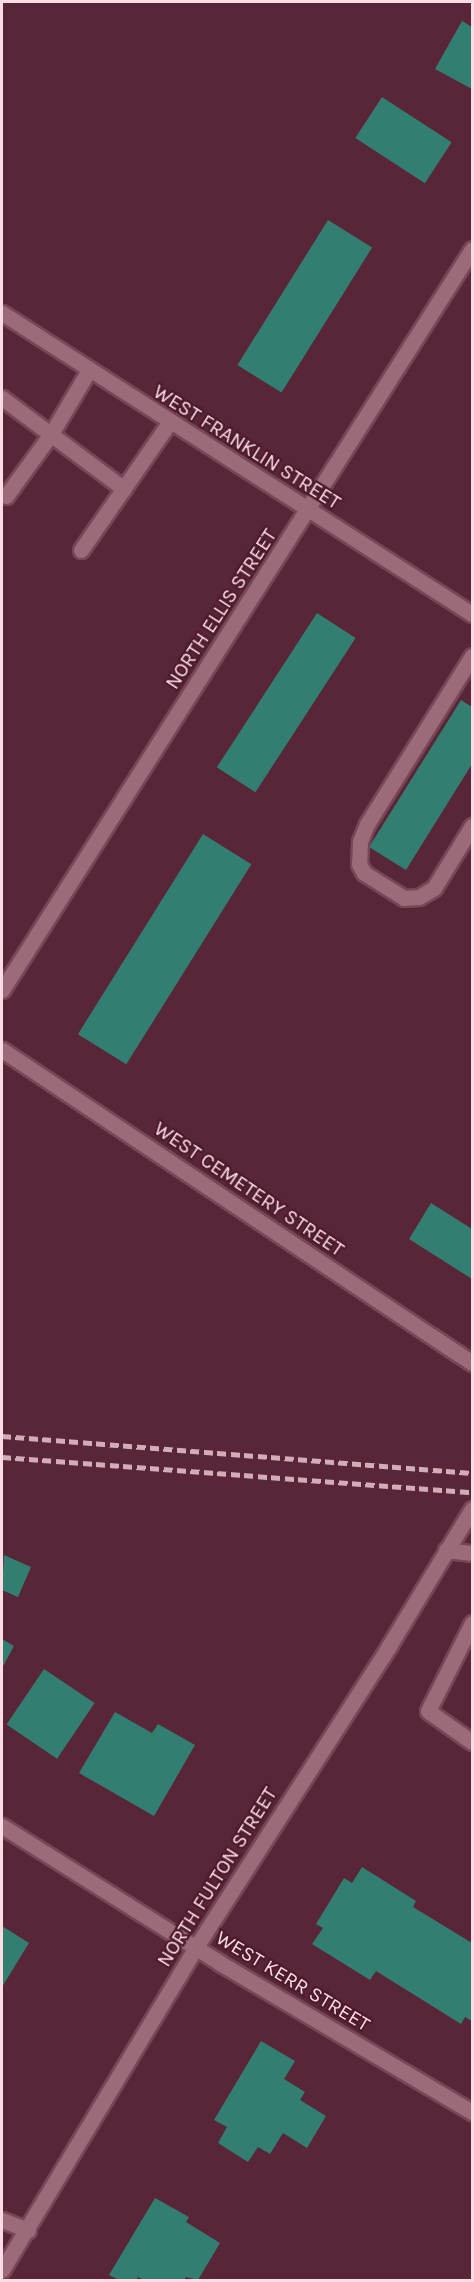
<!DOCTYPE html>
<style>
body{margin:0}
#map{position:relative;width:474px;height:2282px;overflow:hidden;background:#592538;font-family:Karla,sans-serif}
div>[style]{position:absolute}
.building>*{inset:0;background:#327f71;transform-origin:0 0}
.roads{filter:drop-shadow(2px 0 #774657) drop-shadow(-2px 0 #774657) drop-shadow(0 2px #774657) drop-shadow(0 -2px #774657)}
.minor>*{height:15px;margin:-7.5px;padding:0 7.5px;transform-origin:7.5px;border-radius:7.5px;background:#9d6a7a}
.rail>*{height:4.5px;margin-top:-2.25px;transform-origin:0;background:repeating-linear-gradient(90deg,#d3acb8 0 9px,transparent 0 13.5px)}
span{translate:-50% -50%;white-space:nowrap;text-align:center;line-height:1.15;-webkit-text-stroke:4.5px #4d1b2e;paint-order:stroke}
.street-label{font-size:20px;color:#fedce5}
.frame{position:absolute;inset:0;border:3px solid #fedce5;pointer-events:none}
</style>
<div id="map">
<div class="building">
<div style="clip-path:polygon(462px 21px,472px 27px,472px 89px,435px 69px)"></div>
<div style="left:382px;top:97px;width:83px;height:49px;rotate:33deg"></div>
<div style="left:328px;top:220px;width:52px;height:171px;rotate:32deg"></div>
<div style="left:317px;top:613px;width:46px;height:184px;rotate:33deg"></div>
<div style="clip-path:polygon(461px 700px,472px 707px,472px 764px,406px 870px,369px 847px)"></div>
<div style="left:203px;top:834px;width:57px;height:236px;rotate:32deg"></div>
<div style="clip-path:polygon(431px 1203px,472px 1229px,472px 1279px,409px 1239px)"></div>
<div style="clip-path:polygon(4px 1555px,31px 1567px,18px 1597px,2px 1590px)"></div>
<div style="clip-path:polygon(2px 1639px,14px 1646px,2px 1668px)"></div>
<div style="left:44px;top:1669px;width:61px;height:67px;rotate:34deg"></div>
<div style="clip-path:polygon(115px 1712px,152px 1733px,158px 1724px,195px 1745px,154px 1816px,79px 1773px)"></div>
<div style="clip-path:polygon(362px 1867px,416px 1901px,413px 1907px,472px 1943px,472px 2021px,465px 2017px,461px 2024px,376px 1971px,370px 1980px,312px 1944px,323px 1928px,316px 1924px,344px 1878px,352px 1883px)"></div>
<div style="clip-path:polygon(2px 1926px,29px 1943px,2px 1987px)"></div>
<div style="clip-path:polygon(261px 2041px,295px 2061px,284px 2079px,305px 2092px,300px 2100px,326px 2116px,307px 2148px,283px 2133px,270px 2154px,258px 2147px,248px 2162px,218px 2143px,227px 2127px,214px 2120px)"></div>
<div style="clip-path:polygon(155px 2198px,189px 2217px,186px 2222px,220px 2243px,198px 2280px,186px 2277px,184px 2280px,144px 2280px,138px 2277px,136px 2280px,119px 2280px,109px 2275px)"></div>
</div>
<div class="roads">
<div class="minor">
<div style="left:2px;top:313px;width:558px;rotate:32.64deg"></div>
<div style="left:2px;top:398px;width:152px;rotate:36.7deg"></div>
<div style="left:6px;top:496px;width:77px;rotate:-54deg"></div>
<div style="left:51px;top:434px;width:74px;rotate:-59.3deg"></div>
<div style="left:81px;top:550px;width:155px;rotate:-55.3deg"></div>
<div style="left:472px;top:656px;width:198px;rotate:122deg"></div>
<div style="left:367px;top:824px;width:18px;rotate:112deg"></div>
<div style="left:360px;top:841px;width:23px;rotate:92deg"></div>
<div style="left:359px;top:864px;width:10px;rotate:61deg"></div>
<div style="left:364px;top:873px;width:47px;rotate:32deg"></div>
<div style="left:404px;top:898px;width:15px;rotate:-4deg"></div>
<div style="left:419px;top:897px;width:17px;rotate:-31deg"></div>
<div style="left:434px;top:888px;width:73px;rotate:-58.5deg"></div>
<div style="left:2px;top:990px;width:877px;rotate:-57.61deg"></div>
<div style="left:2px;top:1050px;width:565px;rotate:33.66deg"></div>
<div style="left:446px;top:1550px;width:26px;rotate:7deg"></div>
<div style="left:472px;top:1623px;width:98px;rotate:116.6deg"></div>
<div style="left:428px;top:1711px;width:54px;rotate:35.2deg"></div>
<div style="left:2px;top:1826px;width:257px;rotate:32.1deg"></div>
<div style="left:220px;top:1963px;width:293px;rotate:30.6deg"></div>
<div style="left:2px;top:2220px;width:28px;rotate:21deg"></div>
<div style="left:2px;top:2270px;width:377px;rotate:-59deg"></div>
<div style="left:196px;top:1947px;width:358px;rotate:-57.3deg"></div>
<div style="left:389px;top:1646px;width:160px;rotate:-58.8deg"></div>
</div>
</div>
<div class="rail">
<div style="left:2px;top:1436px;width:471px;rotate:4.5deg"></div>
<div style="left:2px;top:1457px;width:471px;rotate:4.3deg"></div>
</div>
<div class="street-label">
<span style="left:247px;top:447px;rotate:32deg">WEST FRANKLIN STREET</span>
<span style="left:221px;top:609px;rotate:-57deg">NORTH ELLIS STREET</span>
<span style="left:249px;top:1189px;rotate:34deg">WEST CEMETERY STREET</span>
<span style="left:217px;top:1877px;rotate:-58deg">NORTH FULTON STREET</span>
<span style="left:293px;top:1981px;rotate:31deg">WEST KERR STREET</span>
</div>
<div class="frame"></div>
</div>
